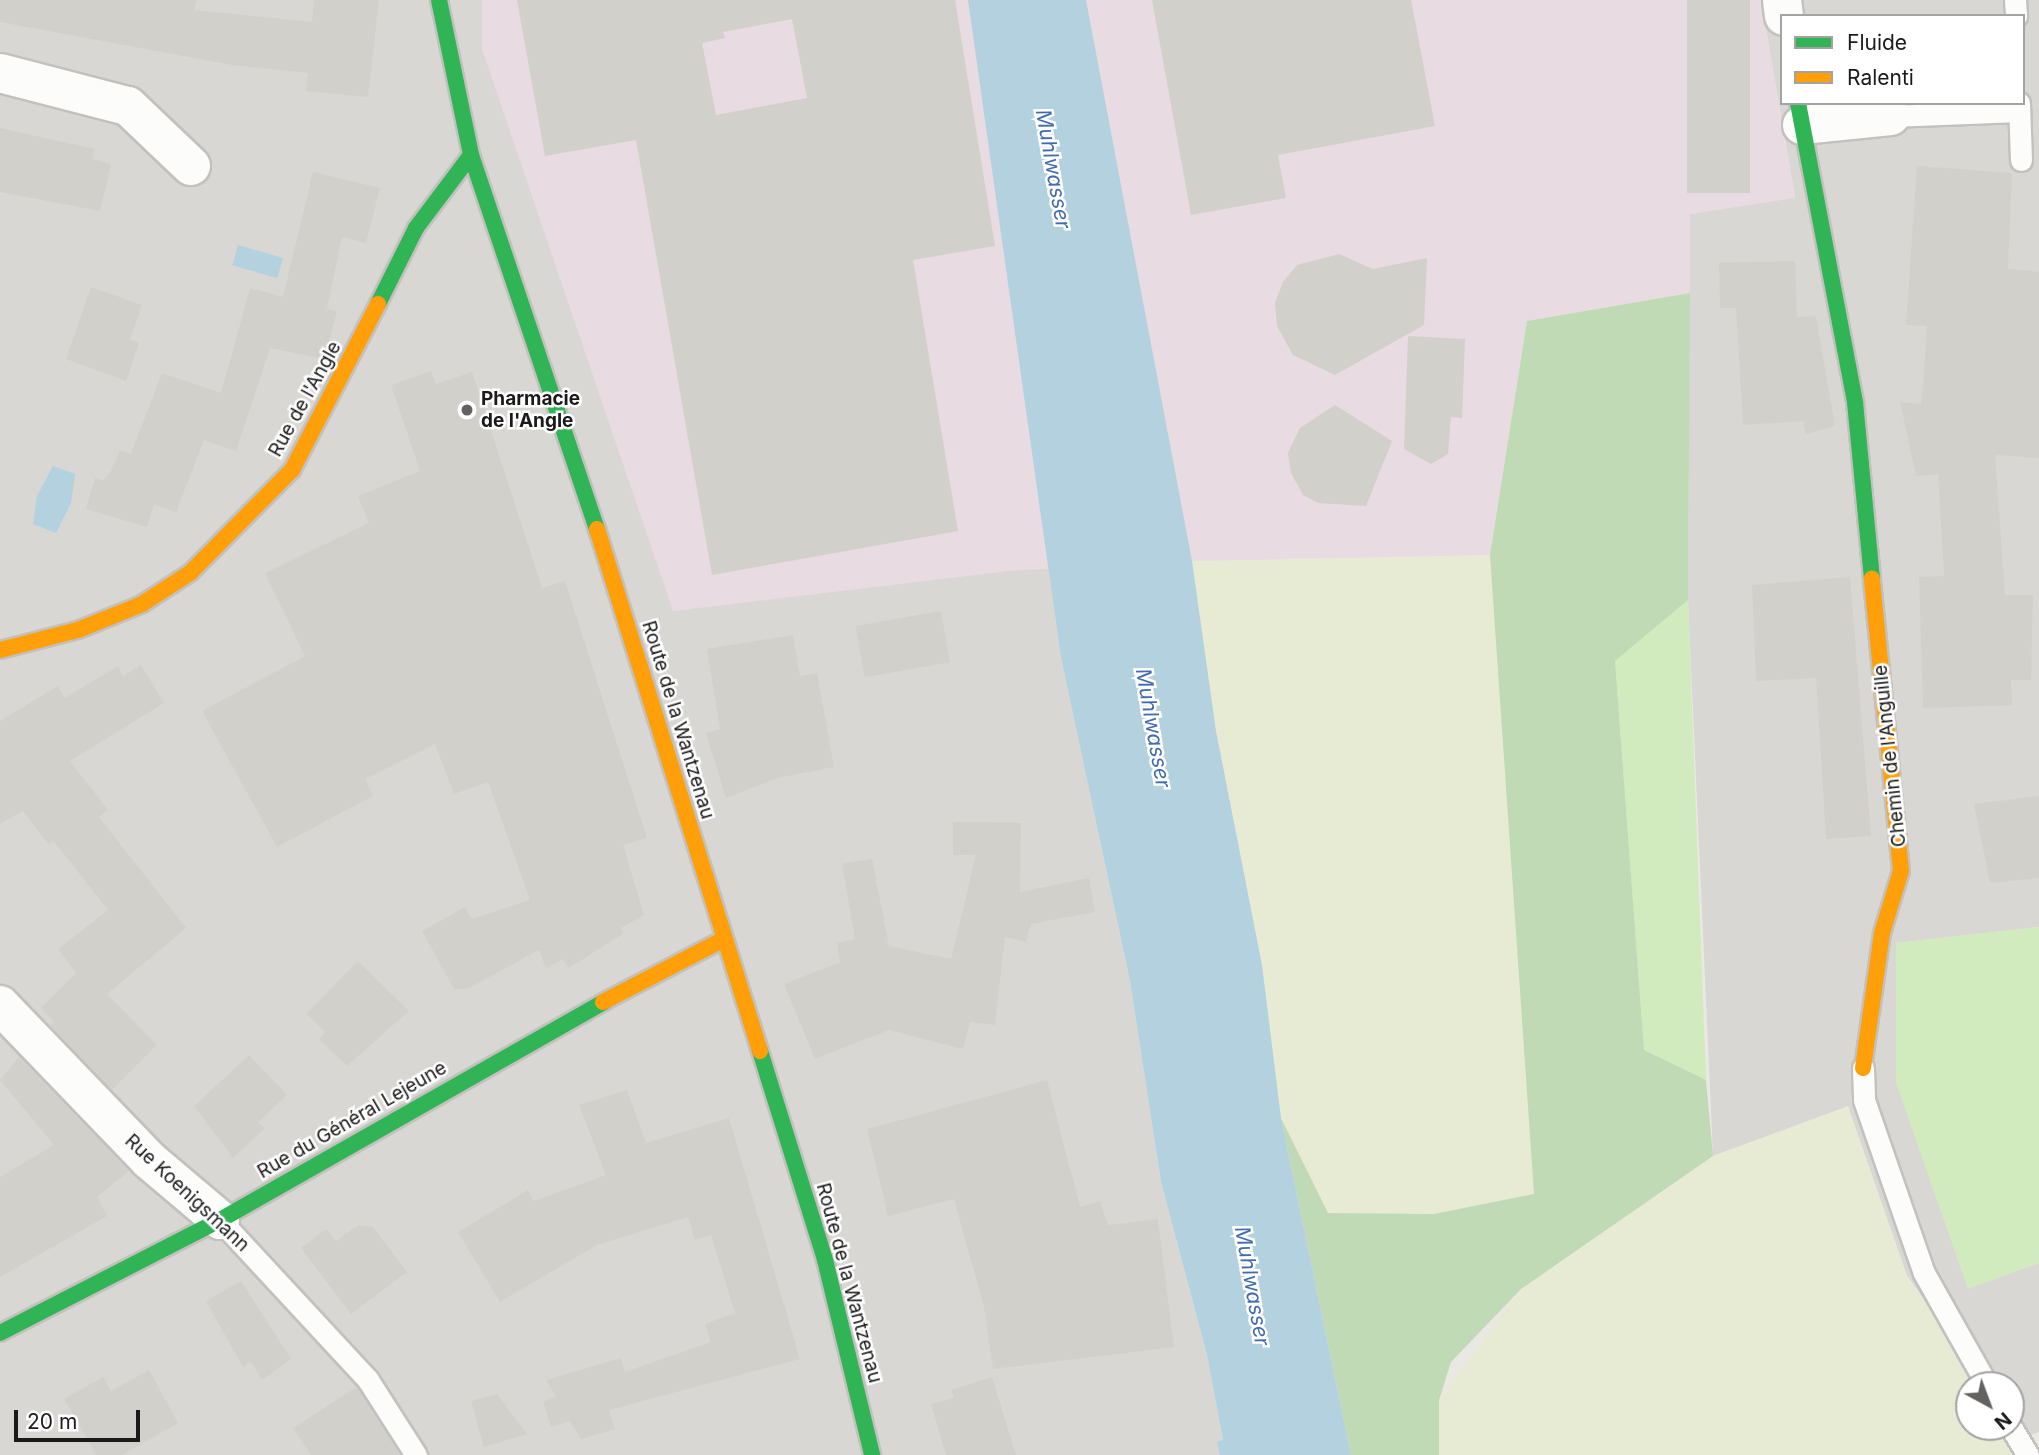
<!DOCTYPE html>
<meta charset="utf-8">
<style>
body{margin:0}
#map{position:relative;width:2039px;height:1455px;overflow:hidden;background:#eae8e2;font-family:Inter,sans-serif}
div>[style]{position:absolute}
.residential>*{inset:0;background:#d9d7d4}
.industrial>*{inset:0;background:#e8dbe1}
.farmland>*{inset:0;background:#e8ebd4}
.grass>*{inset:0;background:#d1eabe}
.forest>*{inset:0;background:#bfdab5}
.water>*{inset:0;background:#b3d1df;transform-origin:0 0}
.building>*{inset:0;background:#d2d0cb;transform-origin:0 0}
.roads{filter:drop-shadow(2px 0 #c2c1be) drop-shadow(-2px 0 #c2c1be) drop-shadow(0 2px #c2c1be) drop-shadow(0 -2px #c2c1be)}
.lane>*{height:21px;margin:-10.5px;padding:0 10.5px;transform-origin:10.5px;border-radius:10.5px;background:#fcfcfb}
.street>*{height:38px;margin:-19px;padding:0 19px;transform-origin:19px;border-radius:19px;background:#fcfcfb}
.fast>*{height:16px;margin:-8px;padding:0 8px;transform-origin:8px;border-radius:8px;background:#30b455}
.slow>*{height:16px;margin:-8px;padding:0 8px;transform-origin:8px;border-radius:8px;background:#ff9f0a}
.dots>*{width:19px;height:19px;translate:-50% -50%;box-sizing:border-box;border:4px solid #fff;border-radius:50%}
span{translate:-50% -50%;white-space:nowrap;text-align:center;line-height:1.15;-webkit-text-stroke:5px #fff;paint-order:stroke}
.street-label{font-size:19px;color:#1a1a1a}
.poi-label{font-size:19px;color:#1a1a1a;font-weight:700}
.left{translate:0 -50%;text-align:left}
.water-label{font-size:21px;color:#436cae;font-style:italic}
.legend{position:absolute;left:1780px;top:14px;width:245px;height:91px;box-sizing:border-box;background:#fff;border:2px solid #a3a3a3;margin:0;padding:9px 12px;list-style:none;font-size:21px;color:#1a1a1a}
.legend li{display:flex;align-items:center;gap:14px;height:35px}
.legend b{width:35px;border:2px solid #a3a3a3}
.north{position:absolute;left:1955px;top:1371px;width:70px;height:70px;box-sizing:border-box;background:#fff;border:2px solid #a3a3a3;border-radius:50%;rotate:139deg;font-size:19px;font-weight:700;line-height:28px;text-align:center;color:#1a1a1a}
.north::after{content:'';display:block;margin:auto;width:24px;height:32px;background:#636260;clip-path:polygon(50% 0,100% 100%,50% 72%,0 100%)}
.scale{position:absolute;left:14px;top:1410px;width:126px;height:32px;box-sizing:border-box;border:4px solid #1a1a1a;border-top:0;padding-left:9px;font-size:21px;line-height:24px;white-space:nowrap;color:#1a1a1a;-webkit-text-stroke:5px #fff;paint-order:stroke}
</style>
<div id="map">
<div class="residential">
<div style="clip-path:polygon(0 0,968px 0,1061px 658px,1130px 981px,1161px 1182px,1207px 1355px,1223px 1440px,1218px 1443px,1220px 1455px,0 1455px)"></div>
<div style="clip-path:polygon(evenodd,1761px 0,2039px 0,2039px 927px,1896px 943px,1968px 1288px,2039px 1263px,2039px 1432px,2024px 1437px,2011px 1419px,2011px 1385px,1986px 1385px,1907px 1276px,1848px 1107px,1713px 1156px,1688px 600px,1690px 214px,1795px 197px,1761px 0,1782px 16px,2023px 16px,2023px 103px,1782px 103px,1782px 16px)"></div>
</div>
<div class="industrial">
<div style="clip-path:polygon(482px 0,1761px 0,1795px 198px,1690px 214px,1690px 293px,1527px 321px,1490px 555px,1017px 570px,673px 611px,482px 49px)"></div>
</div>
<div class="farmland">
<div style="clip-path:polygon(1490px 555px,1535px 1194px,1434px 1214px,1327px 1213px,1281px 1118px,1262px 965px,1216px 731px,1192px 561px)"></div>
<div style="clip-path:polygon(1848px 1106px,1907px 1276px,1986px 1385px,1969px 1385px,1969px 1427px,2011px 1427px,2035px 1455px,1439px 1455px,1439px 1400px,1521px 1289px,1713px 1156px)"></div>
</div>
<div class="grass">
<div style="clip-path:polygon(1688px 600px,1706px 1080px,1644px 1051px,1615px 661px)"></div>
<div style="clip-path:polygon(2039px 927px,2039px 1263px,1968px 1289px,1896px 1083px,1896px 943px)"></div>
</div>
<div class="forest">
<div style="clip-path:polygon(1690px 293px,1688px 600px,1615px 661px,1644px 1050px,1706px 1080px,1713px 1156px,1521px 1289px,1451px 1362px,1439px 1400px,1439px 1455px,1351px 1455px,1281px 1118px,1328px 1213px,1434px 1214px,1534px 1194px,1490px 555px,1527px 321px)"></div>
</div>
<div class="water">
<div style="clip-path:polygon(968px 0,1086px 0,1192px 561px,1216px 731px,1262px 965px,1281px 1118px,1351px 1455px,1220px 1455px,1217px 1442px,1223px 1440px,1207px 1355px,1161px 1182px,1130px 981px,1061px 658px)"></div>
<div style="left:238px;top:245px;width:47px;height:21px;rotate:16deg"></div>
<div style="clip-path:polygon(53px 466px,75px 474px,71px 503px,56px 533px,33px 524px,37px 496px)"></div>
</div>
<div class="building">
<div style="clip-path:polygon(0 0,196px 0,194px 10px,312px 22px,314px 0,379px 0,368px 97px,306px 91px,308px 73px,232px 65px,0 22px)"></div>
<div style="clip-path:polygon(evenodd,517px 0,955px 0,995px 246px,913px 260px,958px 531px,712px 575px,636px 140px,545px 156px,517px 0,792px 19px,807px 98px,716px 115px,702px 43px,725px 38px,723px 32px,792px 19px)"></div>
<div style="clip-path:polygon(1152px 0,1411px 0,1435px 126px,1278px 155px,1286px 198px,1191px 215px)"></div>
<div style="left:1687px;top:0;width:63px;height:193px"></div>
<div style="clip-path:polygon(0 128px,95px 149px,93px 159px,111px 164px,100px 211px,0 192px)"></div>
<div style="clip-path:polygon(1917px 166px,2012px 173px,2008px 269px,2039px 272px,2039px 458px,1995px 455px,2005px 595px,2033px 595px,2031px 680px,2011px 680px,2012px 705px,1923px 708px,1919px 577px,1944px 576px,1938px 474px,1916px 476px,1900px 402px,1921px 404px,1924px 372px,1927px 326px,1906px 325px)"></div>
<div style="clip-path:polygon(313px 172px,380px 188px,366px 243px,342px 237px,327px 309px,337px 311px,324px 359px,270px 348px,236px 451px,204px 440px,176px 512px,154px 504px,147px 527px,86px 509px,95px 478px,103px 480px,111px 471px,120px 450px,131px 454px,162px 373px,221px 393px,250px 288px,283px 297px)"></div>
<div style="clip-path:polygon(1339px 254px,1373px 269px,1427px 258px,1424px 325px,1335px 375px,1293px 355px,1277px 326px,1275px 303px,1283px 282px,1297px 265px)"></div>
<div style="clip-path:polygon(1795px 261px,1797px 317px,1816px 316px,1835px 426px,1806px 434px,1803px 421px,1743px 425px,1736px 308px,1720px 308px,1719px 263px)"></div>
<div style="clip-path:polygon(91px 287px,142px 305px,130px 340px,139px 342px,126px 381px,66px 359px)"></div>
<div style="clip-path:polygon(1408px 336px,1465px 339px,1462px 418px,1451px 417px,1448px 454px,1431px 464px,1404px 449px)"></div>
<div style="clip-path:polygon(431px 371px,436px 384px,472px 372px,542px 588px,565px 581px,647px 838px,623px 845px,644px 915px,621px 928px,624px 933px,569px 968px,563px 959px,546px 969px,539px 950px,467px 989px,454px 989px,422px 931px,465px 907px,472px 919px,530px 900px,488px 782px,454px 794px,435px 744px,365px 779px,373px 796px,277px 847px,202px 711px,305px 656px,265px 573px,369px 523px,358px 496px,420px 471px,391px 385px)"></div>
<div style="clip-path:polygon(1335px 405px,1392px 441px,1366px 506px,1318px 503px,1303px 495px,1291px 473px,1288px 453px,1300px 428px)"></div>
<div style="clip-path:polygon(1850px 577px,1871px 836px,1826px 839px,1816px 678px,1756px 681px,1752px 585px)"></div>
<div style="left:941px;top:611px;width:52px;height:87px;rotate:80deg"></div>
<div style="clip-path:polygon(793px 635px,800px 676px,817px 673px,834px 767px,777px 778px,726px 798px,706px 733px,720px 729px,707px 649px)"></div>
<div style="clip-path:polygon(141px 665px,164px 703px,70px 761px,108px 810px,99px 817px,186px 928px,107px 994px,157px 1045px,112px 1090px,50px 1025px,54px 1022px,41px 1008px,76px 973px,58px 949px,108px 910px,53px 840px,48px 844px,23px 811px,0 824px,0 721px,58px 686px,65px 698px,118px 666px,123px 676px)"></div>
<div style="clip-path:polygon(2039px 796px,2039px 878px,1990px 883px,1974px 804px)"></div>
<div style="clip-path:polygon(953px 822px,1021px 823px,1020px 892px,1089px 878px,1095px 912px,1031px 924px,1026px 942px,1005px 937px,995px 1025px,970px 1022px,963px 1049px,889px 1030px,815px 1059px,784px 984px,840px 962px,837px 943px,855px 939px,842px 864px,872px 859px,889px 946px,951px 959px,976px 855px,953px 855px)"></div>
<div style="clip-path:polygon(358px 961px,409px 1011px,347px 1066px,319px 1039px,325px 1032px,306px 1014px)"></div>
<div style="clip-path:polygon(249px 1055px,287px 1095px,258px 1122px,265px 1128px,233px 1158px,194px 1106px)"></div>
<div style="clip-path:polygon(19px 1057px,129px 1171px,97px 1197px,107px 1216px,0 1277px,0 1177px,54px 1145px,0 1080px)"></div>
<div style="clip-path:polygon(1047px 1080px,1080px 1207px,1100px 1201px,1108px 1225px,1158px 1219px,1174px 1347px,993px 1369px,984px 1307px,954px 1199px,888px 1216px,867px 1129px)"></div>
<div style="clip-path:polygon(627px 1090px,646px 1143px,729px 1118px,800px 1359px,609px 1410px,615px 1429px,581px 1439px,570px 1421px,551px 1427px,543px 1402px,556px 1397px,546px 1380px,621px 1358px,625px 1372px,711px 1342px,705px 1324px,735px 1313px,711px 1235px,695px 1240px,688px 1217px,597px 1245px,500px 1302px,458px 1232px,528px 1190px,534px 1201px,606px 1175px,579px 1105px)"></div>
<div style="clip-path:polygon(359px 1225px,373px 1227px,407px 1272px,351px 1314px,301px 1248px,326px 1229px,336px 1241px)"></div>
<div style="clip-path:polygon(241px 1281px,291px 1359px,262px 1380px,251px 1362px,243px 1367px,206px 1301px)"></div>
<div style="clip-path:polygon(149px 1370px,178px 1423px,122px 1455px,96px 1455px,64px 1399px,103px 1377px,111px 1391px)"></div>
<div style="clip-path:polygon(992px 1377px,1016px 1455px,946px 1455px,931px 1404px,954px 1398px,951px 1390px)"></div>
<div style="clip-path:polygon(357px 1387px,400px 1455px,311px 1455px,293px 1428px)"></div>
<div style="clip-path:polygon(497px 1394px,527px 1434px,484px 1447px,471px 1401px)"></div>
</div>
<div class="roads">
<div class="lane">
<div style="left:2015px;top:0;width:16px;rotate:86deg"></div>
<div style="left:2019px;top:103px;width:57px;rotate:88deg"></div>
<div style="left:1891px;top:116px;width:128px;rotate:-2.2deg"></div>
<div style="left:1863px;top:1068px;width:32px;rotate:88deg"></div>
<div style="left:1864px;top:1100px;width:183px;rotate:70.9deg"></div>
<div style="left:1924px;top:1273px;width:129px;rotate:60.6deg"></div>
<div style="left:220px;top:1220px;width:218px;rotate:47.2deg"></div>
<div style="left:368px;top:1380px;width:89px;rotate:57.4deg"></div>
<div style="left:2011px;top:1427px;width:33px;rotate:59deg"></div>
</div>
<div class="street">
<div style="left:1782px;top:0;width:16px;rotate:83deg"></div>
<div style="left:0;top:73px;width:132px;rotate:14.5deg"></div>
<div style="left:128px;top:106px;width:87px;rotate:43.6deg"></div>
<div style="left:1802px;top:125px;width:89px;rotate:-5.8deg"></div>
<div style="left:0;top:1005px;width:215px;rotate:46.1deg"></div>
<div style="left:149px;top:1160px;width:93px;rotate:40.2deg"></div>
</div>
<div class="fast">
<div style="left:439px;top:0;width:158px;rotate:78.3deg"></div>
<div style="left:471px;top:155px;width:395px;rotate:71.4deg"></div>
<div style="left:1798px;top:103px;width:304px;rotate:79.2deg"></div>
<div style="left:1855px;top:402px;width:177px;rotate:84.5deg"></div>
<div style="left:378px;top:304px;width:85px;rotate:-63.4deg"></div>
<div style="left:416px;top:228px;width:91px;rotate:-53deg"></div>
<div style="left:760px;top:1051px;width:219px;rotate:72.7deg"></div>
<div style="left:825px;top:1260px;width:201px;rotate:76.4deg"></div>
<div style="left:0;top:1333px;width:247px;rotate:-27.2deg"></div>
<div style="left:220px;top:1220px;width:441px;rotate:-29.6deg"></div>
</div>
<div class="slow">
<div style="left:597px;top:529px;width:547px;rotate:72.66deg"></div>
<div style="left:0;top:650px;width:81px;rotate:-14.4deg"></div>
<div style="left:78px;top:630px;width:69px;rotate:-22.1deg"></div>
<div style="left:142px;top:604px;width:57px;rotate:-32.9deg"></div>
<div style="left:190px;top:573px;width:145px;rotate:-45.3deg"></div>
<div style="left:292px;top:470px;width:187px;rotate:-62.6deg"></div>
<div style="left:603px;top:1002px;width:134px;rotate:-27.5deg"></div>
<div style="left:1863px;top:1068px;width:136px;rotate:-82deg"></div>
<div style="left:1882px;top:933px;width:65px;rotate:-73deg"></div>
<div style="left:1901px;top:871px;width:294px;rotate:-95.7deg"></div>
</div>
</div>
<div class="dots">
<div style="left:467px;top:410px;background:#636260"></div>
</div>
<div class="street-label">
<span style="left:305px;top:399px;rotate:-61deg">Rue de l'Angle</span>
<span style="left:678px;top:720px;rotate:73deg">Route de la Wantzenau</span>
<span style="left:1890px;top:756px;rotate:-96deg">Chemin de l'Anguille</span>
<span style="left:352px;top:1120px;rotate:-30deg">Rue du Général Lejeune</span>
<span style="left:187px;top:1193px;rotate:43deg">Rue Koenigsmann</span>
<span style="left:849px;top:1283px;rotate:75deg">Route de la Wantzenau</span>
</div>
<div class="poi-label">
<span class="left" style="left:481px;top:410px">Pharmacie<br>de l'Angle</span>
</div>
<div class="water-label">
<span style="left:1053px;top:169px;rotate:80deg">Muhlwasser</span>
<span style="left:1153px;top:728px;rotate:80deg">Muhlwasser</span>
<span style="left:1252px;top:1286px;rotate:80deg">Muhlwasser</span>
</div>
<ul class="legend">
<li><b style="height:9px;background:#30b455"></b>Fluide</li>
<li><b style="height:9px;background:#ff9f0a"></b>Ralenti</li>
</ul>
<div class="north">N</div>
<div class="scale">20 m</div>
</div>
